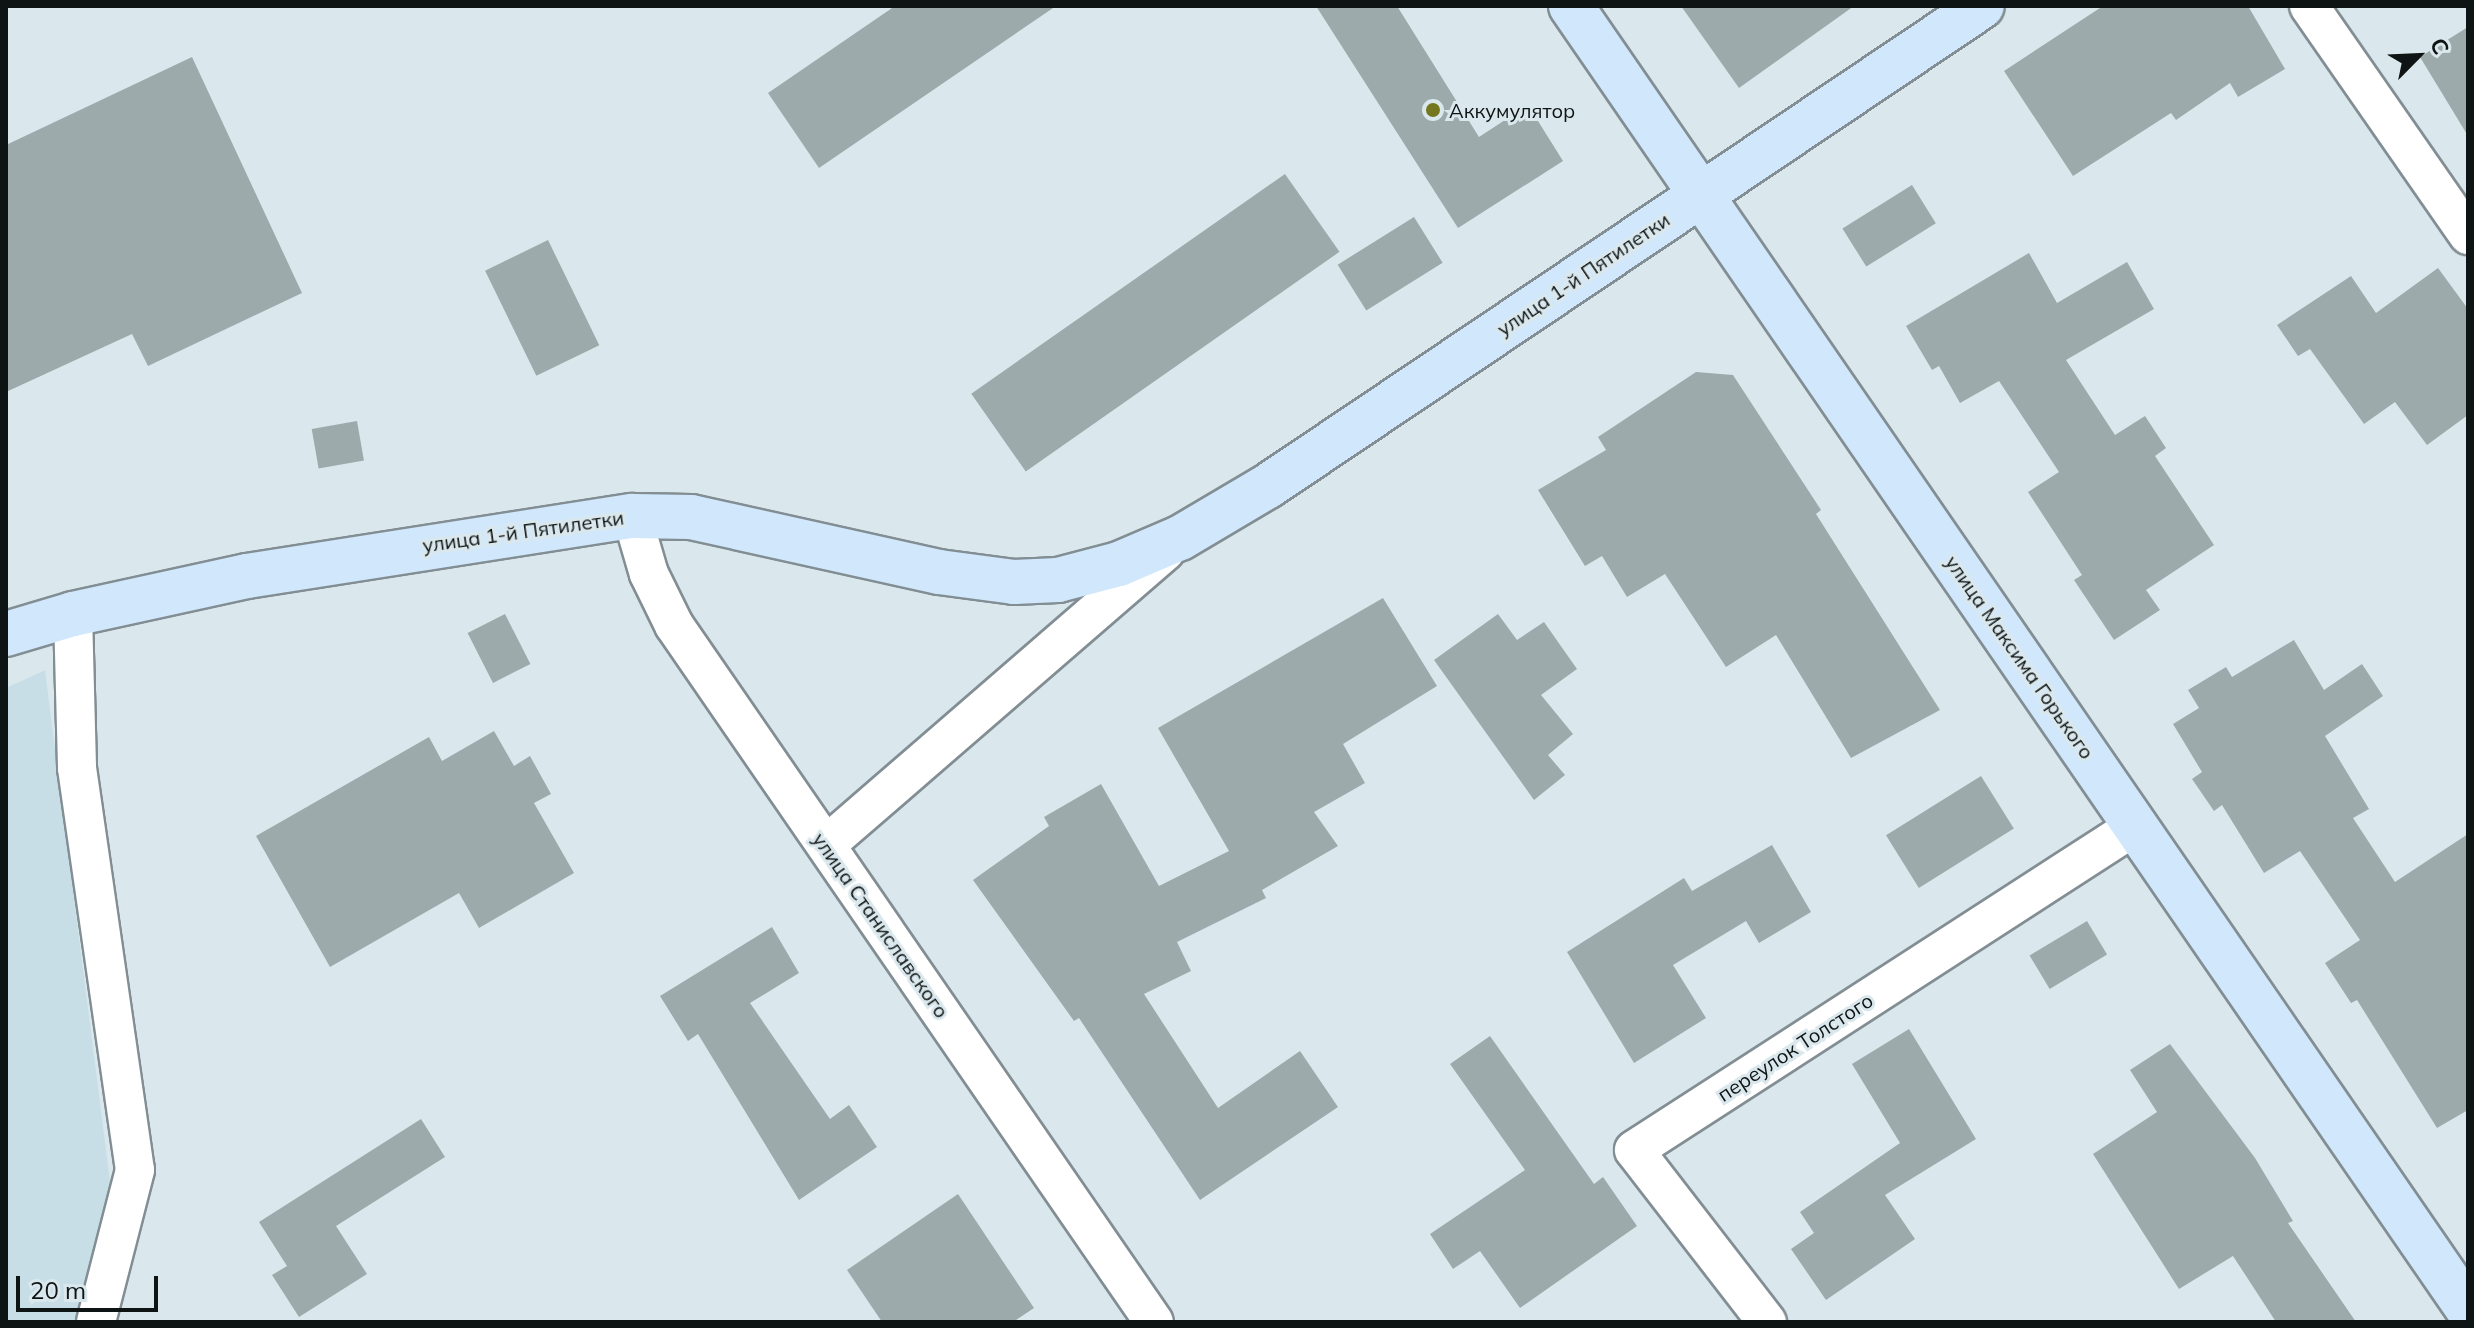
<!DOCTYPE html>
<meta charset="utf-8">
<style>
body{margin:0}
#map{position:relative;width:2474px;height:1328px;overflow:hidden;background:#dae8ed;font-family:Mulish,sans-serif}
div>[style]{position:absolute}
.built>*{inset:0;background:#c8dee7}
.building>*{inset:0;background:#9caaab;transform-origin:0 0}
.roads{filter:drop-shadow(2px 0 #828e93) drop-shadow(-2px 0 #828e93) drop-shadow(0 2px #828e93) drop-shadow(0 -2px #828e93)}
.street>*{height:38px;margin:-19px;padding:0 19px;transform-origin:19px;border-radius:19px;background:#fff}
.secondary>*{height:44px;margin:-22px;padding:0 22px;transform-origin:22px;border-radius:22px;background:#d1e8fc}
.dots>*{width:22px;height:22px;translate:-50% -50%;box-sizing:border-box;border:4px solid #dae8ed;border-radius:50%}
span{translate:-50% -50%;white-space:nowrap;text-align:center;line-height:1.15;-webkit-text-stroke:6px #dae8ed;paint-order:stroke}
.poi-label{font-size:20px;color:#0e1314}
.left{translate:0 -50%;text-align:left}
.street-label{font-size:20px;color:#0e1314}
.frame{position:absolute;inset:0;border:8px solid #0e1314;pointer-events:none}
.north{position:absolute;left:2378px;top:16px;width:80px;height:80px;-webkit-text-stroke:6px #dae8ed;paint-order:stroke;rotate:66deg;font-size:22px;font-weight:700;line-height:32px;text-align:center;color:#0e1314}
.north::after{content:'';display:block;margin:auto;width:28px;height:36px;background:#0e1314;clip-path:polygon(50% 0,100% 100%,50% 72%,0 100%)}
.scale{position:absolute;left:16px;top:1276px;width:142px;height:36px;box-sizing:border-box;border:4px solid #0e1314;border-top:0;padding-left:10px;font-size:24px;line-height:28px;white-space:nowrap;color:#0e1314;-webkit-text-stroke:6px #dae8ed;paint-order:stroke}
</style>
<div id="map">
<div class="built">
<div style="clip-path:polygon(45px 670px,113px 1205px,85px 1322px,6px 1322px,6px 688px)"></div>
</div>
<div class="building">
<div style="clip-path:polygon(895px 6px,1056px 6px,819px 168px,768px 93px)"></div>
<div style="clip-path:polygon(1316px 6px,1397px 6px,1479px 137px,1528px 105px,1563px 161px,1458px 228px)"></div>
<div style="clip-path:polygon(1681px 6px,1854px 6px,1739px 88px)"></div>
<div style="clip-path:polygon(2103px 6px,2248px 6px,2285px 69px,2238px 97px,2230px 83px,2176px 120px,2171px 113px,2073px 176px,2004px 71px)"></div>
<div style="clip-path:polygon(2468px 27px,2468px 136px,2420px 57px)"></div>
<div style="clip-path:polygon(192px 57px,302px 293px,148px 366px,132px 334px,6px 392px,6px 145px)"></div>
<div style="left:1285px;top:174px;width:95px;height:383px;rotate:55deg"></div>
<div style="left:1912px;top:185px;width:45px;height:82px;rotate:58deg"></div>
<div style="left:1414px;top:217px;width:54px;height:90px;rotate:58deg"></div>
<div style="left:548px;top:240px;width:117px;height:70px;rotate:64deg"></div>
<div style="clip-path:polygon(2029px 253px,2057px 303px,2127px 262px,2154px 309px,2066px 360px,2115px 435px,2145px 416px,2166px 448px,2155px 456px,2214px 545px,2146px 590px,2160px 610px,2114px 640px,2074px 580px,2082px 575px,2028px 492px,2059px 472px,1999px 381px,1960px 403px,1939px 366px,1932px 370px,1906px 326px)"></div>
<div style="clip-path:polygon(2438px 268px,2468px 309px,2468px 415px,2427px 445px,2395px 402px,2364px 424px,2310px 349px,2298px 356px,2277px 325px,2351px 276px,2376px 313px)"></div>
<div style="clip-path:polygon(1696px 372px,1733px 375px,1821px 510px,1816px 514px,1940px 710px,1851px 758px,1776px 635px,1726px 667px,1665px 574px,1627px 597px,1602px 556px,1585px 566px,1538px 490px,1606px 450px,1598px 437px)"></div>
<div style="left:357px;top:421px;width:40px;height:46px;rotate:80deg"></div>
<div style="clip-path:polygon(1383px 598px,1437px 686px,1343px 744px,1365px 783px,1314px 812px,1338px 846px,1262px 890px,1266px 898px,1177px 942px,1191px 971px,1144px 994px,1218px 1108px,1300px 1051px,1338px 1107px,1200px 1200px,1079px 1018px,1074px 1021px,973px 880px,1049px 826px,1044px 817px,1101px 784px,1159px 886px,1229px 851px,1158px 728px)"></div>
<div style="left:505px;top:614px;width:56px;height:42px;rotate:63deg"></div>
<div style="clip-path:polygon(1498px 614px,1517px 640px,1544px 622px,1577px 669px,1541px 695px,1573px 734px,1548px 755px,1565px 775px,1534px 800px,1434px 660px)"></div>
<div style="clip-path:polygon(2294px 640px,2324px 690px,2362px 664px,2383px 696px,2325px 736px,2369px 809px,2353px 818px,2395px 882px,2468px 834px,2468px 1110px,2437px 1128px,2357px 1000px,2351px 1003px,2325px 963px,2360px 940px,2300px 851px,2264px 873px,2222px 805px,2214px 811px,2192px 779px,2202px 772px,2173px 724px,2199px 708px,2188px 690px,2226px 667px,2232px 677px)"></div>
<div style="clip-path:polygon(494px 731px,514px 766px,530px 756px,551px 794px,534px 803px,574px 873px,479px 928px,459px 893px,330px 967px,256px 836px,429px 737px,442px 761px)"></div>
<div style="left:1981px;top:776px;width:62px;height:112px;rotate:58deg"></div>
<div style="clip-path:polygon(1772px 845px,1811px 912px,1759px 943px,1746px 921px,1673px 965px,1706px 1018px,1634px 1063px,1567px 952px,1684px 878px,1692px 891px)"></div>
<div style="left:2087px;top:921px;width:39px;height:67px;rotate:59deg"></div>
<div style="clip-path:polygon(772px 927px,799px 973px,750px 1003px,830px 1119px,849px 1105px,877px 1147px,799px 1200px,698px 1034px,688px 1041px,660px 996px)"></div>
<div style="clip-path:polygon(1909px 1029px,1976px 1139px,1885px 1195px,1915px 1239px,1826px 1300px,1791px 1249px,1814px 1233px,1800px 1212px,1900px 1143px,1852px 1064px)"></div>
<div style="clip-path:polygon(1490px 1036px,1594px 1184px,1603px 1177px,1637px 1226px,1520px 1308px,1480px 1251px,1453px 1269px,1430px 1234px,1525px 1170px,1450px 1064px)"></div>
<div style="clip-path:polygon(2170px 1044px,2255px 1158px,2293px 1221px,2288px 1223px,2356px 1322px,2276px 1322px,2233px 1256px,2179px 1289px,2093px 1154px,2157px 1112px,2130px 1070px)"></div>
<div style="clip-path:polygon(421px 1119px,445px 1157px,336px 1226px,367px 1274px,299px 1317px,272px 1275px,287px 1266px,259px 1222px)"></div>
<div style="clip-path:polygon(958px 1194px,1034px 1308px,1013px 1322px,882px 1322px,847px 1270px)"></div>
</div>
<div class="roads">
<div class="street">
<div style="left:2309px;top:6px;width:279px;rotate:55.2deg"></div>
<div style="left:632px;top:516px;width:60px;rotate:73.7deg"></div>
<div style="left:649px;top:574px;width:57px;rotate:63.9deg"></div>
<div style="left:674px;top:625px;width:846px;rotate:55.45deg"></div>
<div style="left:73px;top:614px;width:154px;rotate:88.5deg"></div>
<div style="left:77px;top:768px;width:406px;rotate:81.8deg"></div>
<div style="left:135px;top:1170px;width:157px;rotate:104.4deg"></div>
<div style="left:826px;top:845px;width:449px;rotate:-40.9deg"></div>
<div style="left:1767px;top:1322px;width:217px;rotate:-127.7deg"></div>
<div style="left:1634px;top:1150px;width:599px;rotate:-32.87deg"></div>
</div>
<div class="secondary">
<div style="left:1571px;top:6px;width:1582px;rotate:55.46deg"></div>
<div style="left:6px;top:634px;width:70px;rotate:-16.6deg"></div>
<div style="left:73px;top:614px;width:178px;rotate:-12.3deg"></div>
<div style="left:247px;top:576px;width:390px;rotate:-8.9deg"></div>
<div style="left:632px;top:516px;width:59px;rotate:1deg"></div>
<div style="left:691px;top:517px;width:254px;rotate:12.5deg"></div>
<div style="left:939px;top:572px;width:76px;rotate:7.6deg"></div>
<div style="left:1014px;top:582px;width:44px;rotate:-2.6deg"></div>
<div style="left:1058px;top:580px;width:63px;rotate:-14.7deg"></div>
<div style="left:1119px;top:564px;width:66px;rotate:-23.1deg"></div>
<div style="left:1180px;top:538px;width:102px;rotate:-30.6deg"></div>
<div style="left:1268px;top:486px;width:860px;rotate:-33.91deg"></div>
</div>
</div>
<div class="dots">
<div style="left:1433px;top:110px;background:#75771f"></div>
</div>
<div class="poi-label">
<span class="left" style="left:1449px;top:110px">Аккумулятор</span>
</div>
<div class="street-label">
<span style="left:1583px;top:274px;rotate:-34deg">улица 1-й Пятилетки</span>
<span style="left:523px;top:531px;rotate:-8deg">улица 1-й Пятилетки</span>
<span style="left:2020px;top:657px;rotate:55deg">улица Максима Горького</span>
<span style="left:881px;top:925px;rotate:55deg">улица Станиславского</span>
<span style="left:1795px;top:1047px;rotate:-33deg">переулок Толстого</span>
</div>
<div class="frame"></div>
<div class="north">С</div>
<div class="scale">20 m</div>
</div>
